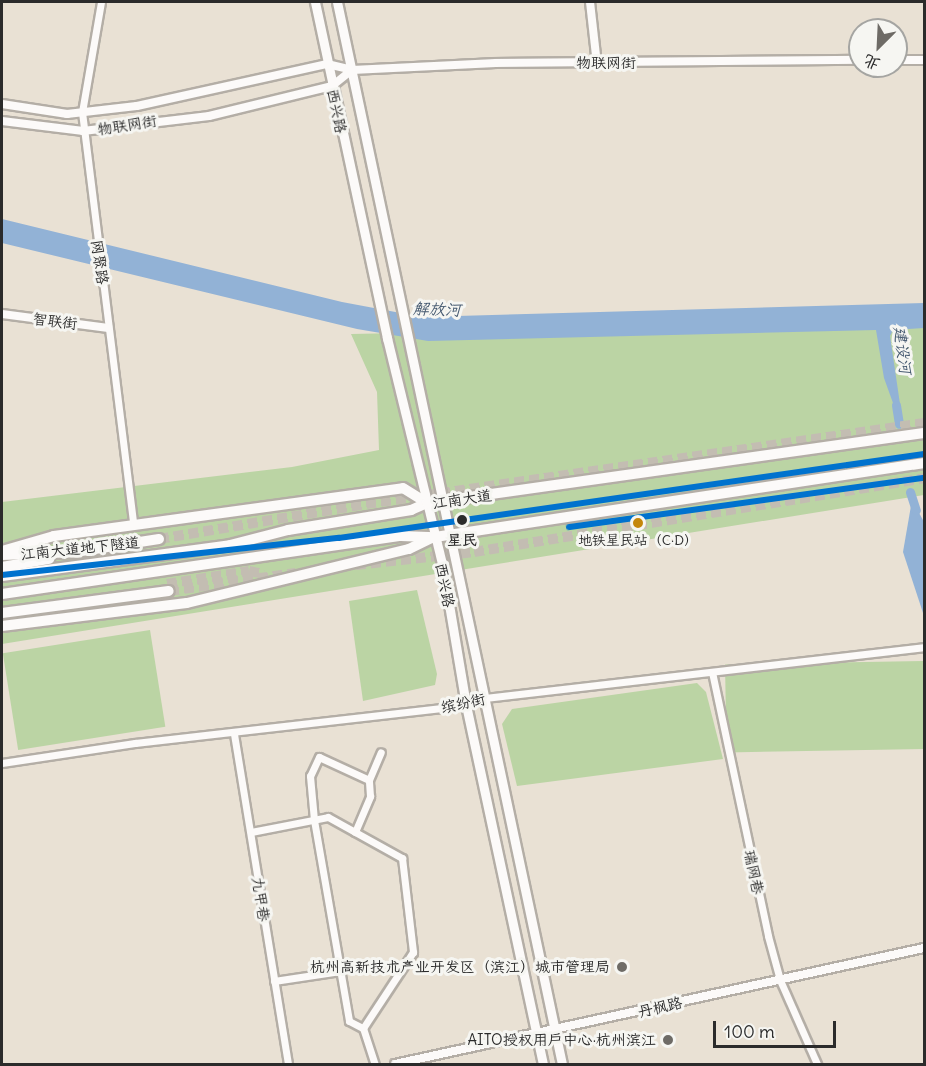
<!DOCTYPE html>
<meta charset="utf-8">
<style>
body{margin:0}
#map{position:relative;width:926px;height:1066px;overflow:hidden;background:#e9e1d4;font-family:Delius,"LXGW WenKai TC",sans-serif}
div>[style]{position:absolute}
.green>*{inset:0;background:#bbd4a4;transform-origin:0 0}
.water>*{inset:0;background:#92b2d6}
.canal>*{height:9px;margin:-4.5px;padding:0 4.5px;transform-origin:4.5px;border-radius:4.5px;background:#92b2d6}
.trunk-tunnel>*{height:10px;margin-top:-5px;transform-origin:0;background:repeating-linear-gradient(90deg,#c3bdb2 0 10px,transparent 0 15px)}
.roads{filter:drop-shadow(2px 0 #b4aea6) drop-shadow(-2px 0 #b4aea6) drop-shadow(0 2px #b4aea6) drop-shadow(0 -2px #b4aea6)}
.minor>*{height:7px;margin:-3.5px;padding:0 3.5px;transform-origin:3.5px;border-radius:3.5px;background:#fcfaf9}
.tertiary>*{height:8px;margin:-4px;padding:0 4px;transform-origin:4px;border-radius:4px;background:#fcfaf9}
.secondary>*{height:9px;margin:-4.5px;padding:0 4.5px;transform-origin:4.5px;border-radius:4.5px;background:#fcfaf9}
.primary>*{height:10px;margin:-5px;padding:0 5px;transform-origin:5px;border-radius:5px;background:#fcfaf9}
.trunk>*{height:10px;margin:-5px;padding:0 5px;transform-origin:5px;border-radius:5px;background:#fcfaf9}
.metro-1>*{height:6px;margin:-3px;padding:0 3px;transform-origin:3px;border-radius:3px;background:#0072ce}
.dots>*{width:16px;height:16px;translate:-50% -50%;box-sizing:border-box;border:3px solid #f6f6f2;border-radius:50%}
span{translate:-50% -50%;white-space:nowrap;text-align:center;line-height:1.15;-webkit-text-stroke:6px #f6f6f2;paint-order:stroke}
.bus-label{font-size:14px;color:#2b2b2b}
.street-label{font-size:15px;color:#2b2b2b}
.stop-label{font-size:15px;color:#2b2b2b;font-weight:700}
.poi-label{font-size:15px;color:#2b2b2b}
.right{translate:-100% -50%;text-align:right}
.water-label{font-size:16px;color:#455970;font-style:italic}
.frame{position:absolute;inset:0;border:3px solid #2b2b2b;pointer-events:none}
.north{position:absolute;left:848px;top:18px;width:60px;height:60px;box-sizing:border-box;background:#f6f6f2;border:2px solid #a5a5a2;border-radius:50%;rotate:204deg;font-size:16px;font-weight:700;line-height:24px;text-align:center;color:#2b2b2b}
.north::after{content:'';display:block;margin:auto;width:21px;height:27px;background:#6e6b66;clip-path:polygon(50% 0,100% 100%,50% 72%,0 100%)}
.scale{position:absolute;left:713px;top:1021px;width:123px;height:27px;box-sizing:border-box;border:3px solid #2b2b2b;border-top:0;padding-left:8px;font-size:18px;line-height:21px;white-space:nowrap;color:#2b2b2b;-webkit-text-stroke:4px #f6f6f2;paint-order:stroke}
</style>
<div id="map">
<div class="green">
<div style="clip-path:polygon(924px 322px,924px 495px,2px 644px,2px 502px,292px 467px,379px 450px,377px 392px,351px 334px)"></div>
<div style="clip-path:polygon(417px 590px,437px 674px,435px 685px,363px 701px,349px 601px)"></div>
<div style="left:150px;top:630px;width:98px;height:149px;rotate:81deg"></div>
<div style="left:923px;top:661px;width:88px;height:198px;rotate:89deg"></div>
<div style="clip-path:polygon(697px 683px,706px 692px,723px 759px,517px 786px,502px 724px,512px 709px)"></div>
</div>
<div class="water">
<div style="clip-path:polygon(2px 219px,342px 302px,422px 317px,924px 303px,924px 328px,893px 330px,890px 336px,900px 404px,898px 417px,884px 378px,876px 330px,428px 341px,357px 329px,2px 243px)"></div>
<div style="clip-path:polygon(912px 500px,924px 522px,924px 616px,903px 552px)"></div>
</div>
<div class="canal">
<div style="left:896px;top:405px;width:19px;rotate:81deg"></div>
<div style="left:910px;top:492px;width:19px;rotate:72deg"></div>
</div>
<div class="trunk-tunnel">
<div style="left:159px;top:539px;width:210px;rotate:-9.6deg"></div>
<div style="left:366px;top:504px;width:564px;rotate:-8.26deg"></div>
<div style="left:356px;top:565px;width:119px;rotate:-6.3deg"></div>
<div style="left:474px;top:552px;width:456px;rotate:-9.3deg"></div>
<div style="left:167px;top:584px;width:83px;rotate:-9deg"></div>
<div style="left:249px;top:571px;width:15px;rotate:11deg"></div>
<div style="left:169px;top:591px;width:128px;rotate:-8.1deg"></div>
</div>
<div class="roads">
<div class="minor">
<div style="left:101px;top:2px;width:112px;rotate:99.8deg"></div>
<div style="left:82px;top:112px;width:415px;rotate:82.9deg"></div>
<div style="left:712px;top:672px;width:270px;rotate:78deg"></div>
<div style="left:768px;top:936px;width:46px;rotate:74.7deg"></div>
<div style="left:780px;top:980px;width:92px;rotate:66.2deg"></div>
<div style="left:234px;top:734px;width:334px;rotate:80.7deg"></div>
<div style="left:2px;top:763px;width:134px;rotate:-8.6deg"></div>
<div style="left:135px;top:743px;width:333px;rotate:-6.5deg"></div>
<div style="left:466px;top:705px;width:19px;rotate:-21deg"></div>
<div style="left:484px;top:698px;width:443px;rotate:-6.6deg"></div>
<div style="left:369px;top:780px;width:30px;rotate:-67deg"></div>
<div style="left:251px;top:832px;width:78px;rotate:-11deg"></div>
<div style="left:328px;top:817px;width:85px;rotate:29deg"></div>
<div style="left:402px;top:858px;width:95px;rotate:83.3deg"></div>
<div style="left:413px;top:952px;width:91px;rotate:123.3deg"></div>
<div style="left:363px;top:1028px;width:38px;rotate:72deg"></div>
<div style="left:355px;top:832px;width:39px;rotate:-67deg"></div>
<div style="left:370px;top:796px;width:16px;rotate:-94deg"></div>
<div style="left:369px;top:780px;width:55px;rotate:-155.3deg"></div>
<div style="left:319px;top:757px;width:21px;rotate:115deg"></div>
<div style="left:310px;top:776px;width:44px;rotate:84.8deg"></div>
<div style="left:314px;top:820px;width:204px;rotate:80.1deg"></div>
<div style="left:349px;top:1021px;width:16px;rotate:27deg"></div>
<div style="left:274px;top:981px;width:67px;rotate:-8.6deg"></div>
</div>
<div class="tertiary">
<div style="left:590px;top:2px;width:62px;rotate:83.6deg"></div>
<div style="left:896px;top:60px;width:28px"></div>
<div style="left:2px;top:104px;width:66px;rotate:8.7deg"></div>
<div style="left:67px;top:114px;width:70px;rotate:-6.5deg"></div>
<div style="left:137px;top:106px;width:195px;rotate:-12.5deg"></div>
<div style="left:327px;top:64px;width:26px;rotate:13deg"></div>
<div style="left:352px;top:70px;width:144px;rotate:-2.8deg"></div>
<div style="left:496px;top:63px;width:364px;rotate:-0.5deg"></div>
<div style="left:2px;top:121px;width:82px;rotate:7deg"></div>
<div style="left:83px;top:131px;width:127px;rotate:-6.8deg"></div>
<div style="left:209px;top:116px;width:127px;rotate:-13.7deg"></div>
<div style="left:332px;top:86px;width:26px;rotate:-39deg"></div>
<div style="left:2px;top:314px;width:107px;rotate:7.5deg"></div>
<div style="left:395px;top:1064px;width:542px;rotate:-12.37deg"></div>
</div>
<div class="secondary">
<div style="left:315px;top:2px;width:344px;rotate:77.9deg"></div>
<div style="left:387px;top:338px;width:232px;rotate:76.3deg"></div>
<div style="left:442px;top:563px;width:144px;rotate:80.4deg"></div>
<div style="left:466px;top:705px;width:367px;rotate:77.9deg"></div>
<div style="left:337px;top:2px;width:1086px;rotate:78.04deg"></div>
</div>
<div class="primary">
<div style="left:54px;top:536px;width:352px;rotate:-7.8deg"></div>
<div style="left:403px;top:488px;width:28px;rotate:32deg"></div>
<div style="left:2px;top:576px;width:230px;rotate:-7.7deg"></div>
<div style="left:230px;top:545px;width:60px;rotate:-14.5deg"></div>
<div style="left:288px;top:530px;width:125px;rotate:-9.2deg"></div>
<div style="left:411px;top:510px;width:17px;rotate:-24deg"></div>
<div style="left:427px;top:503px;width:502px;rotate:-8.02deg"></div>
<div style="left:2px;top:594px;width:403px;rotate:-8.3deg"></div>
<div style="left:401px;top:536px;width:34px;rotate:2deg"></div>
<div style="left:435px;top:537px;width:495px;rotate:-8.6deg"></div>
<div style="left:2px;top:626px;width:186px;rotate:-7.1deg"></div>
<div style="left:187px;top:603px;width:228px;rotate:-13.7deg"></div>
<div style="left:409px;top:549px;width:25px;rotate:-26deg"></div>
</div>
<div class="trunk">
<div style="left:2px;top:551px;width:54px;rotate:-16.1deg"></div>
<div style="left:2px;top:555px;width:73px;rotate:-2.4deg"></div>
<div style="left:75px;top:552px;width:85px;rotate:-8.8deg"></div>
<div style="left:2px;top:567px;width:48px;rotate:-9.7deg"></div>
<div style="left:2px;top:613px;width:168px;rotate:-7.5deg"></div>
</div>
</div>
<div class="metro-1">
<div style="left:569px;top:527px;width:358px;rotate:-7.9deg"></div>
<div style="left:2px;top:575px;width:339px;rotate:-6.3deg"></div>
<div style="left:339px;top:538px;width:591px;rotate:-8.17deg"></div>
</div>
<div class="dots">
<div style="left:462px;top:520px;background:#2b2b2b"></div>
<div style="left:638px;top:523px;background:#c4870b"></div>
<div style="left:622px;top:967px;background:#6e6b66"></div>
<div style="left:668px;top:1040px;background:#6e6b66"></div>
</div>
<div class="bus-label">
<span style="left:638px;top:540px">地铁星民站（C·D）</span>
</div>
<div class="street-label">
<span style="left:606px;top:63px">物联网街</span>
<span style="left:337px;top:111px;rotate:78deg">西兴路</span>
<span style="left:127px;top:125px;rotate:-9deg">物联网街</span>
<span style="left:100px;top:262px;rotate:82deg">网聚路</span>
<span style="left:55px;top:321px;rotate:7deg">智联街</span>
<span style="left:462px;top:499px;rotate:-8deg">江南大道</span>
<span style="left:80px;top:548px;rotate:-6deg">江南大道地下隧道</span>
<span style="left:445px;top:585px;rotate:79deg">西兴路</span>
<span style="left:463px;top:703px;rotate:-12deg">缤纷街</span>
<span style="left:754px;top:872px;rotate:78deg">瑞网巷</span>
<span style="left:261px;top:899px;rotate:81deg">九甲巷</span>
<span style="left:660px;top:1007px;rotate:-13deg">丹枫路</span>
</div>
<div class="stop-label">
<span style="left:462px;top:540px">星民</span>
</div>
<div class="poi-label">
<span class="right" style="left:610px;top:967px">杭州高新技术产业开发区（滨江）城市管理局</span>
<span class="right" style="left:656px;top:1040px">AITO授权用户中心·杭州滨江</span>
</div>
<div class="water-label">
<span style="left:437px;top:309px;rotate:2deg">解放河</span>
<span style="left:903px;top:350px;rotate:82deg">建设河</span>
</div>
<div class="frame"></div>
<div class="north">北</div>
<div class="scale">100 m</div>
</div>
